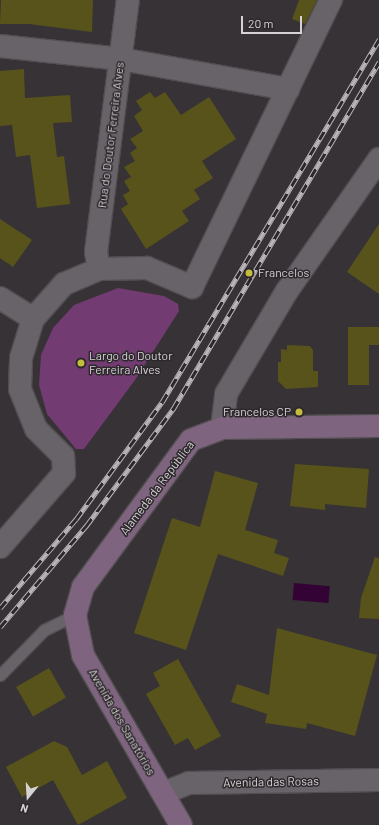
<!DOCTYPE html>
<meta charset="utf-8">
<style>
body{margin:0}
#map{position:relative;width:379px;height:825px;overflow:hidden;background:#373236;font-family:Barlow,sans-serif}
div>[style]{position:absolute}
.green>*{inset:0;background:#723b72}
.water>*{inset:0;background:#340335;transform-origin:0 0}
.building>*{inset:0;background:#57531b;transform-origin:0 0}
.roads{filter:drop-shadow(1px 0 #524e51) drop-shadow(-1px 0 #524e51) drop-shadow(0 1px #524e51) drop-shadow(0 -1px #524e51)}
.service>*{height:11px;margin:-5.5px;padding:0 5.5px;transform-origin:5.5px;border-radius:5.5px;background:#686368}
.minor>*{height:22px;margin:-11px;padding:0 11px;transform-origin:11px;border-radius:11px;background:#686368}
.tertiary>*{height:22px;margin:-11px;padding:0 11px;transform-origin:11px;border-radius:11px;background:#686368}
.secondary>*{height:22px;margin:-11px;padding:0 11px;transform-origin:11px;border-radius:11px;background:#7e647e}
.rail>*{height:4.5px;margin-top:-2.25px;transform-origin:0;background:repeating-linear-gradient(90deg,#2d282c 0 9px,#b9b5b8 0 18px);box-sizing:border-box;border-block:1px solid #b9b5b8}
.dots>*{width:11px;height:11px;translate:-50% -50%;box-sizing:border-box;border:2px solid #2d282c;border-radius:50%}
span{translate:-50% -50%;white-space:nowrap;text-align:center;line-height:1.15;-webkit-text-stroke:3px #2d282c;paint-order:stroke}
.street-label{font-size:12px;color:#d6d3d5}
.poi-label{font-size:12px;color:#d6d3d5}
.left{translate:0 -50%;text-align:left}
.right{translate:-100% -50%;text-align:right}
.north{position:absolute;left:8px;top:777px;width:40px;height:40px;-webkit-text-stroke:3px #2d282c;paint-order:stroke;rotate:198deg;font-size:11px;font-weight:700;line-height:16px;text-align:center;color:#d6d3d5}
.north::after{content:'';display:block;margin:auto;width:14px;height:18px;background:#d6d3d5;clip-path:polygon(50% 0,100% 100%,50% 72%,0 100%)}
.scale{position:absolute;left:241px;top:16px;width:61px;height:18px;box-sizing:border-box;border:2px solid #d6d3d5;border-top:0;padding-left:5px;font-size:12px;line-height:14px;white-space:nowrap;color:#d6d3d5;-webkit-text-stroke:3px #2d282c;paint-order:stroke}
</style>
<div id="map">
<div class="green">
<div style="clip-path:polygon(118px 288px,164px 296px,178px 304px,179px 311px,135px 380px,84px 449px,76px 449px,47px 414px,39px 385px,41px 355px,53px 328px,74px 305px)"></div>
</div>
<div class="water">
<div style="left:294px;top:583px;width:36px;height:17px;rotate:5deg"></div>
</div>
<div class="building">
<div style="clip-path:polygon(1px 0,93px 0,92px 32px,29px 24px,0 24px)"></div>
<div style="clip-path:polygon(299px 0,317px 0,305px 24px,292px 19px)"></div>
<div style="clip-path:polygon(24px 69px,25px 98px,70px 95px,72px 122px,53px 123px,57px 157px,64px 156px,70px 204px,37px 208px,30px 155px,16px 157px,12px 125px,0 126px,0 71px)"></div>
<div style="clip-path:polygon(150px 92px,155px 98px,165px 92px,181px 115px,209px 97px,236px 139px,202px 161px,213px 178px,194px 190px,200px 199px,182px 211px,189px 221px,146px 249px,121px 209px,128px 204px,123px 195px,130px 191px,124px 181px,131px 177px,124px 167px,135px 161px,130px 153px,137px 148px,130px 139px,143px 131px,134px 116px,142px 110px,136px 101px)"></div>
<div style="clip-path:polygon(0 219px,32px 240px,13px 267px,0 258px)"></div>
<div style="clip-path:polygon(379px 224px,379px 294px,347px 272px)"></div>
<div style="clip-path:polygon(348px 327px,379px 327px,379px 345px,369px 345px,369px 385px,348px 385px)"></div>
<div style="clip-path:polygon(287px 345px,310px 346px,313px 350px,313px 371px,318px 371px,318px 387px,286px 389px,278px 381px,278px 362px,281px 362px,281px 349px,287px 350px)"></div>
<div style="clip-path:polygon(295px 464px,369px 469px,366px 508px,325px 504px,325px 510px,290px 506px)"></div>
<div style="clip-path:polygon(215px 471px,258px 483px,245px 530px,278px 540px,274px 553px,289px 558px,283px 576px,218px 554px,186px 650px,134px 633px,172px 518px,200px 527px)"></div>
<div style="clip-path:polygon(375px 557px,379px 558px,379px 619px,359px 618px,361px 598px)"></div>
<div style="clip-path:polygon(277px 628px,377px 655px,355px 736px,307px 723px,306px 729px,265px 723px,267px 714px,231px 702px,237px 684px,269px 695px)"></div>
<div style="clip-path:polygon(178px 659px,221px 736px,195px 750px,188px 738px,175px 745px,146px 694px,160px 686px,153px 673px)"></div>
<div style="left:49px;top:668px;width:34px;height:38px;rotate:60deg"></div>
<div style="clip-path:polygon(54px 741px,67px 747px,82px 775px,107px 761px,127px 798px,78px 825px,53px 780px,22px 797px,6px 767px)"></div>
</div>
<div class="roads">
<div class="service">
<div style="left:0;top:675px;width:63px;rotate:-45.6deg"></div>
<div style="left:44px;top:630px;width:34px;rotate:-26deg"></div>
</div>
<div class="minor">
<div style="left:0;top:46px;width:122px;rotate:6.1deg"></div>
<div style="left:121px;top:59px;width:170px;rotate:10.2deg"></div>
<div style="left:99px;top:269px;width:17px;rotate:-100deg"></div>
<div style="left:96px;top:252px;width:254px;rotate:-82.8deg"></div>
<div style="left:222px;top:428px;width:34px;rotate:-83deg"></div>
<div style="left:226px;top:394px;width:120px;rotate:-59.4deg"></div>
<div style="left:287px;top:291px;width:161px;rotate:-55.1deg"></div>
<div style="left:0;top:547px;width:98px;rotate:-49.1deg"></div>
<div style="left:64px;top:473px;width:17px;rotate:-93deg"></div>
<div style="left:63px;top:456px;width:38px;rotate:-135deg"></div>
<div style="left:36px;top:429px;width:43px;rotate:-111.8deg"></div>
<div style="left:20px;top:389px;width:31px;rotate:-88deg"></div>
<div style="left:21px;top:358px;width:41px;rotate:-72.9deg"></div>
<div style="left:33px;top:319px;width:47px;rotate:-48.5deg"></div>
<div style="left:64px;top:284px;width:38px;rotate:-23deg"></div>
<div style="left:99px;top:269px;width:48px;rotate:-1.2deg"></div>
<div style="left:147px;top:268px;width:49px;rotate:22.9deg"></div>
<div style="left:192px;top:287px;width:319px;rotate:-64.2deg"></div>
<div style="left:164px;top:793px;width:27px;rotate:-22deg"></div>
<div style="left:189px;top:783px;width:190px;rotate:-0.9deg"></div>
</div>
<div class="tertiary">
<div style="left:0;top:298px;width:39px;rotate:32deg"></div>
</div>
<div class="secondary">
<div style="left:181px;top:825px;width:196px;rotate:-120deg"></div>
<div style="left:83px;top:655px;width:41px;rotate:-101.3deg"></div>
<div style="left:75px;top:615px;width:29px;rotate:-74deg"></div>
<div style="left:83px;top:587px;width:182px;rotate:-53.7deg"></div>
<div style="left:191px;top:440px;width:33px;rotate:-21deg"></div>
<div style="left:222px;top:428px;width:157px;rotate:-0.7deg"></div>
</div>
</div>
<div class="rail">
<div style="left:0;top:608px;width:117px;rotate:-49.5deg"></div>
<div style="left:76px;top:519px;width:145px;rotate:-53.7deg"></div>
<div style="left:162px;top:402px;width:423px;rotate:-59.1deg"></div>
<div style="left:0;top:627px;width:133px;rotate:-49.6deg"></div>
<div style="left:86px;top:526px;width:146px;rotate:-53.4deg"></div>
<div style="left:173px;top:409px;width:404px;rotate:-59.3deg"></div>
</div>
<div class="dots">
<div style="left:249px;top:273px;background:#c4bc3e"></div>
<div style="left:81px;top:363px;background:#c4bc3e"></div>
<div style="left:299px;top:412px;background:#c4bc3e"></div>
</div>
<div class="street-label">
<span style="left:111px;top:135px;rotate:-83deg">Rua do Doutor Ferreira Alves</span>
<span style="left:157px;top:488px;rotate:-53deg">Alameda da República</span>
<span style="left:122px;top:722px;rotate:60deg">Avenida dos Sanatórios</span>
<span style="left:271px;top:782px;rotate:-1deg">Avenida das Rosas</span>
</div>
<div class="poi-label">
<span class="left" style="left:258px;top:273px">Francelos</span>
<span class="left" style="left:89px;top:363px">Largo do Doutor<br>Ferreira Alves</span>
<span class="right" style="left:291px;top:412px">Francelos CP</span>
</div>
<div class="north">N</div>
<div class="scale">20 m</div>
</div>
